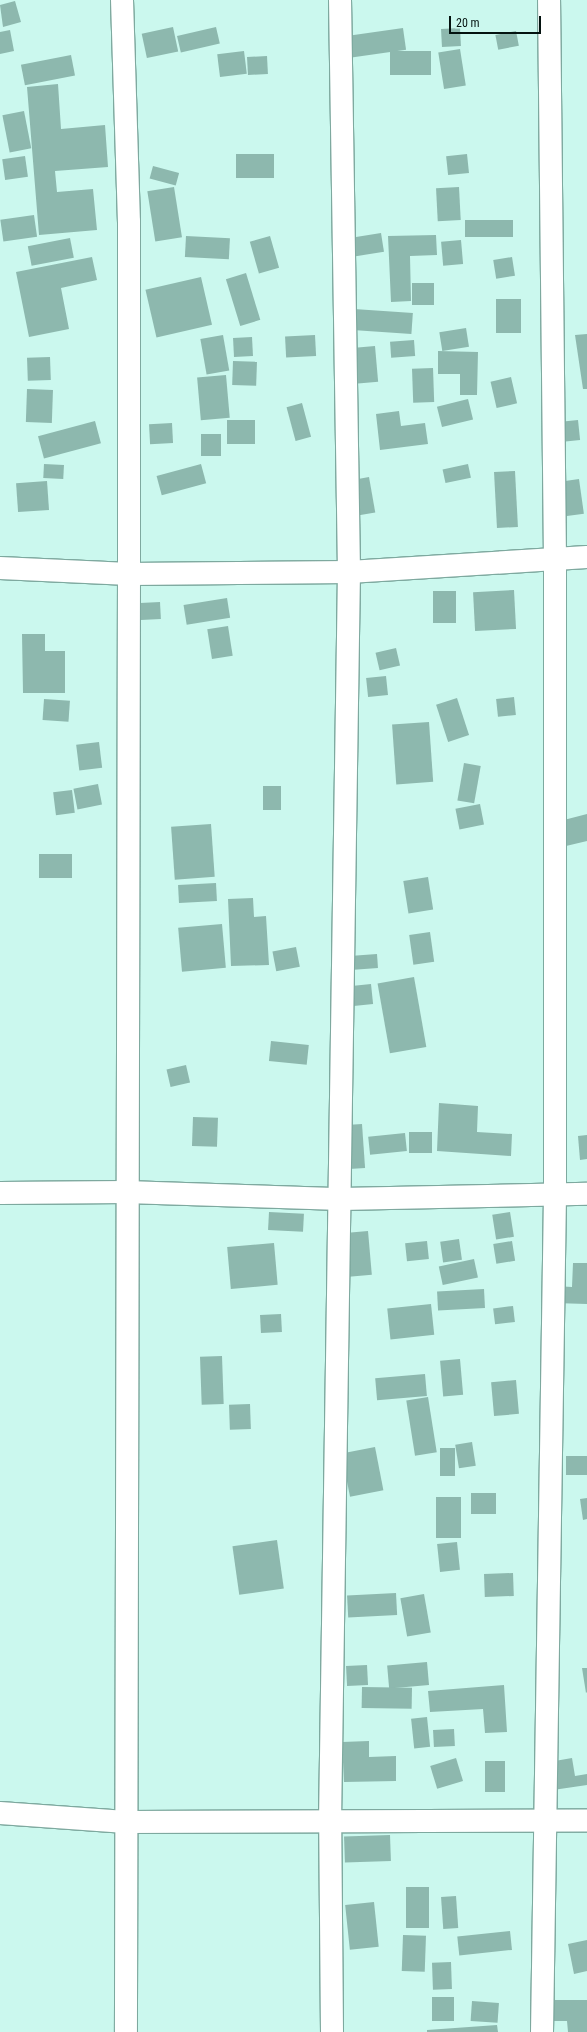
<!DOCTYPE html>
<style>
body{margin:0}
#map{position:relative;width:587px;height:2032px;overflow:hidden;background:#cbf8ee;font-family:"Roboto Condensed",sans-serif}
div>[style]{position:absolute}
.building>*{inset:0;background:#8db8ae;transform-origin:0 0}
.roads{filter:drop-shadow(1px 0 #7ea99f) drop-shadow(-1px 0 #7ea99f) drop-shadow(0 1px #7ea99f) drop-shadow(0 -1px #7ea99f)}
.minor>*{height:22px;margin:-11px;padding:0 11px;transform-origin:11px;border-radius:11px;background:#fff}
span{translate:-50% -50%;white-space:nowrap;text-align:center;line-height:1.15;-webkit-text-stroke:3px #cbf8ee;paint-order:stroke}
.scale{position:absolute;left:449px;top:16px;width:92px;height:18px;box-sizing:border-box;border:2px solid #041310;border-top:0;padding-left:5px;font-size:12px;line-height:14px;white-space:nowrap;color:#041310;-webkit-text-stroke:3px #cbf8ee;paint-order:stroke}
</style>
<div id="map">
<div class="building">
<div style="clip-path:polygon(15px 1px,21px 22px,3px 27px,0 5px)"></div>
<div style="left:173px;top:27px;width:25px;height:32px;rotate:78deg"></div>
<div style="left:216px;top:27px;width:17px;height:40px;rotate:77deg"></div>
<div style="left:403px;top:28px;width:22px;height:55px;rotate:82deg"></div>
<div style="left:460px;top:28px;width:18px;height:19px;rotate:87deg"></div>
<div style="clip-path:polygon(10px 30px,14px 51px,0 54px,0 32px)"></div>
<div style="left:516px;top:31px;width:15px;height:21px;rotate:79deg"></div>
<div style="left:460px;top:49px;width:37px;height:22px;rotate:81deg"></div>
<div style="left:244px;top:51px;width:23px;height:27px;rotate:83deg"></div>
<div style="left:431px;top:51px;width:24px;height:41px;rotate:90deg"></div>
<div style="left:71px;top:55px;width:21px;height:51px;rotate:79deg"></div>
<div style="left:267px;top:56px;width:18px;height:20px;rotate:87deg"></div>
<div style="clip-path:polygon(58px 84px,61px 129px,105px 125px,108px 167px,55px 171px,57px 192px,93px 189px,97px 230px,39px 235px,27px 87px)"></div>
<div style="left:24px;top:111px;width:38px;height:22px;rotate:79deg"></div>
<div style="left:236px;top:154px;width:38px;height:24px"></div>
<div style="left:467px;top:154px;width:19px;height:21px;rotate:84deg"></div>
<div style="left:25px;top:156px;width:21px;height:23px;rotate:82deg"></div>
<div style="left:153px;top:166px;width:27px;height:13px;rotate:15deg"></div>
<div style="left:174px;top:187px;width:51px;height:27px;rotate:81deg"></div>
<div style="left:459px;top:187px;width:33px;height:23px;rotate:87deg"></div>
<div style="left:34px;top:215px;width:22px;height:34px;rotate:82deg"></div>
<div style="left:513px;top:220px;width:17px;height:48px;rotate:90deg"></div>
<div style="left:381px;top:233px;width:19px;height:30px;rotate:81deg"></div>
<div style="clip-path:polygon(436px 235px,437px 255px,410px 256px,411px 301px,391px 302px,388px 236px)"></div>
<div style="left:186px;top:236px;width:44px;height:21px;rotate:3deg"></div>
<div style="left:270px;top:236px;width:33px;height:21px;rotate:74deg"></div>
<div style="left:70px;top:238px;width:20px;height:43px;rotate:79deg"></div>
<div style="left:461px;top:240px;width:24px;height:20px;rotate:85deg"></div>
<div style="clip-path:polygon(92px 257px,97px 280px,61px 288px,69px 329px,29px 337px,16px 272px)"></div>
<div style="left:512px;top:257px;width:19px;height:19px;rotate:81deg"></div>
<div style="left:246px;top:273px;width:49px;height:21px;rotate:73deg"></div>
<div style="left:201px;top:277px;width:49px;height:57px;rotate:77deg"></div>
<div style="left:412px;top:283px;width:22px;height:22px"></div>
<div style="left:496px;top:299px;width:25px;height:34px"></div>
<div style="left:354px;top:309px;width:59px;height:21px;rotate:4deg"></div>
<div style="left:466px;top:328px;width:19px;height:27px;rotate:81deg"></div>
<div style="clip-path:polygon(587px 334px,587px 389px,583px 389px,575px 335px)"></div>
<div style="left:223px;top:335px;width:36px;height:23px;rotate:80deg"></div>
<div style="left:315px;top:335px;width:21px;height:30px;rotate:87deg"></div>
<div style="left:252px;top:337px;width:19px;height:19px;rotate:87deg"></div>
<div style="left:414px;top:340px;width:16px;height:24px;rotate:86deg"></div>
<div style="left:375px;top:346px;width:36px;height:23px;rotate:85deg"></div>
<div style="clip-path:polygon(438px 351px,478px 352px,477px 395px,460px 395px,460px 374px,438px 374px)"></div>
<div style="left:50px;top:357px;width:23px;height:23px;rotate:88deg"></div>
<div style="left:233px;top:361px;width:24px;height:24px;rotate:2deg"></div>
<div style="left:433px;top:368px;width:34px;height:21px;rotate:88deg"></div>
<div style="left:226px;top:375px;width:43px;height:29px;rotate:85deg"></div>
<div style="left:511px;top:377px;width:27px;height:21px;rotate:77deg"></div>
<div style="left:27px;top:389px;width:26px;height:33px;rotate:2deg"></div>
<div style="left:468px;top:399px;width:21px;height:32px;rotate:76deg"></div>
<div style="left:302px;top:403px;width:35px;height:16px;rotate:75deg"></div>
<div style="clip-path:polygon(399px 411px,401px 426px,425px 423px,428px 444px,380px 450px,376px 414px)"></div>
<div style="left:227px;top:420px;width:28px;height:24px"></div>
<div style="left:578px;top:420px;width:20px;height:22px;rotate:84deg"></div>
<div style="left:95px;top:421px;width:23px;height:59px;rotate:75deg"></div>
<div style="left:172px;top:423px;width:20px;height:23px;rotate:87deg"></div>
<div style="left:201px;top:434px;width:20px;height:22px"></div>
<div style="left:44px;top:464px;width:20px;height:14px;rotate:3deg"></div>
<div style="left:201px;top:464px;width:20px;height:46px;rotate:75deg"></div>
<div style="left:468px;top:464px;width:14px;height:26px;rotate:78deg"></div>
<div style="left:515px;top:471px;width:56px;height:21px;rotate:87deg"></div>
<div style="left:369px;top:477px;width:36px;height:18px;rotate:80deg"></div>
<div style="left:579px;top:479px;width:35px;height:21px;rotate:82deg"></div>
<div style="left:47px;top:481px;width:29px;height:31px;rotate:86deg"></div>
<div style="left:514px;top:590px;width:39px;height:41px;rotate:87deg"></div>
<div style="left:433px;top:591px;width:23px;height:32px"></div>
<div style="left:227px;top:598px;width:20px;height:44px;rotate:81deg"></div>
<div style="left:160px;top:602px;width:17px;height:20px;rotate:87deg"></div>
<div style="left:228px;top:626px;width:30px;height:21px;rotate:81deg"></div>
<div style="clip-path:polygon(22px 634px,45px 634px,45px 651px,65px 651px,65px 693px,23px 693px)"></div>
<div style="left:396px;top:648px;width:18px;height:21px;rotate:77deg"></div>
<div style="left:386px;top:676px;width:19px;height:20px;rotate:84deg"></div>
<div style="left:514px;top:697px;width:18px;height:18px;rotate:84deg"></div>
<div style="left:457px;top:698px;width:39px;height:22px;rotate:72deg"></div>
<div style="left:44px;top:699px;width:26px;height:21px;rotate:4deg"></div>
<div style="left:429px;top:722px;width:60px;height:37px;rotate:86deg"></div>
<div style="left:99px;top:742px;width:26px;height:23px;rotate:83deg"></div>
<div style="left:464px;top:763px;width:17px;height:38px;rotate:10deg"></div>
<div style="left:98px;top:784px;width:21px;height:25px;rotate:79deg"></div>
<div style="left:263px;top:786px;width:18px;height:24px"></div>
<div style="left:72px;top:790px;width:23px;height:19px;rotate:83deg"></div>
<div style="left:480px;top:804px;width:21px;height:25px;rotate:79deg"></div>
<div style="clip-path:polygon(587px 814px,587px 841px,566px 846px,560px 821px)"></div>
<div style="left:211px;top:824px;width:53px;height:40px;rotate:86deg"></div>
<div style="left:39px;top:854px;width:33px;height:24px"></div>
<div style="left:428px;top:877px;width:33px;height:25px;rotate:81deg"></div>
<div style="left:216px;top:883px;width:18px;height:38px;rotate:87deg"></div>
<div style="clip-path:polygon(253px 898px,254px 917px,266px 916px,269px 965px,231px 966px,228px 899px)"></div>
<div style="left:222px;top:924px;width:44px;height:44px;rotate:85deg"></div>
<div style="left:430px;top:932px;width:30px;height:21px;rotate:82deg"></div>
<div style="left:296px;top:947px;width:20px;height:24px;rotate:79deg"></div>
<div style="left:377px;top:954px;width:14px;height:24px;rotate:86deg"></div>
<div style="left:414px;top:977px;width:71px;height:37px;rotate:80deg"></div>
<div style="left:371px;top:984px;width:20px;height:22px;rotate:84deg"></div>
<div style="left:271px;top:1041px;width:38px;height:20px;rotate:6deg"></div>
<div style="left:186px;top:1065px;width:18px;height:20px;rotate:77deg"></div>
<div style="clip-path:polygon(439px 1103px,478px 1106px,477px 1132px,512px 1134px,511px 1156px,437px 1151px)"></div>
<div style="left:193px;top:1117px;width:25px;height:29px;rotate:2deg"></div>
<div style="left:362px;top:1124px;width:44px;height:16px;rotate:86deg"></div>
<div style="left:409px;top:1132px;width:23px;height:21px"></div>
<div style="left:405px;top:1133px;width:18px;height:37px;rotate:84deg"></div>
<div style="clip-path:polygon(587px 1135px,587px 1159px,580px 1160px,578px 1136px)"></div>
<div style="left:269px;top:1212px;width:35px;height:18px;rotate:3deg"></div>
<div style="left:510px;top:1212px;width:25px;height:18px;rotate:81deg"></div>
<div style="left:368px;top:1231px;width:44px;height:23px;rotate:85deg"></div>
<div style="left:459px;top:1239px;width:21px;height:19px;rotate:82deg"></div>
<div style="left:427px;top:1241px;width:18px;height:22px;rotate:84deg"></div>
<div style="left:512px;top:1241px;width:20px;height:19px;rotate:81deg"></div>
<div style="left:274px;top:1243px;width:42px;height:47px;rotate:85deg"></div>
<div style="left:474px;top:1259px;width:19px;height:36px;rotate:78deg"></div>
<div style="clip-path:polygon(573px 1263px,587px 1263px,587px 1304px,554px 1303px,555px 1286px,572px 1287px)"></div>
<div style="left:484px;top:1289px;width:19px;height:47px;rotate:87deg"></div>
<div style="left:431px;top:1304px;width:31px;height:44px;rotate:84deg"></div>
<div style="left:513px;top:1306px;width:16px;height:20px;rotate:83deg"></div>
<div style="left:281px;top:1314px;width:18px;height:21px;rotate:87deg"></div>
<div style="left:222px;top:1356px;width:48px;height:22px;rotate:88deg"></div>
<div style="left:460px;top:1359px;width:36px;height:20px;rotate:85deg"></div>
<div style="left:425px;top:1374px;width:22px;height:50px;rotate:85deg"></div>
<div style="left:516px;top:1380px;width:34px;height:25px;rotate:85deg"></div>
<div style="left:428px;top:1397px;width:56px;height:22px;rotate:81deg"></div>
<div style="left:250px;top:1404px;width:25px;height:21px;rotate:88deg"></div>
<div style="left:472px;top:1442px;width:24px;height:17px;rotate:81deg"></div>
<div style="left:375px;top:1447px;width:44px;height:34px;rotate:79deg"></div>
<div style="left:440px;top:1448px;width:15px;height:28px"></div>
<div style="left:587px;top:1456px;width:19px;height:21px;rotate:90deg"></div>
<div style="left:471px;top:1493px;width:25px;height:21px"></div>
<div style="left:436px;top:1497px;width:25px;height:41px"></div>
<div style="clip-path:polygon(587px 1498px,587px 1519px,583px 1520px,580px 1499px)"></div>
<div style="left:277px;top:1540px;width:49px;height:45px;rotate:82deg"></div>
<div style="left:457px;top:1542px;width:28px;height:20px;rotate:84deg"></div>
<div style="left:513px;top:1573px;width:23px;height:29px;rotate:88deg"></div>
<div style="left:396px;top:1593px;width:22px;height:49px;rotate:87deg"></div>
<div style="left:424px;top:1594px;width:39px;height:24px;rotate:80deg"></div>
<div style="left:427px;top:1662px;width:23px;height:40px;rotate:85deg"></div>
<div style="left:367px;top:1665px;width:20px;height:21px;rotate:87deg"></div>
<div style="clip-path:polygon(582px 1668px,587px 1668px,587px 1692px,586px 1693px)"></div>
<div style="clip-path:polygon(504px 1685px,507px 1732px,485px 1733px,483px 1709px,430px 1712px,428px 1691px)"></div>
<div style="left:362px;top:1687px;width:50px;height:21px;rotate:1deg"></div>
<div style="left:427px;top:1717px;width:30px;height:16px;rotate:84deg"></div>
<div style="left:454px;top:1729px;width:17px;height:21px;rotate:87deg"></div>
<div style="clip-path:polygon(369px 1741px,369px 1757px,396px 1756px,396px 1781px,344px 1782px,342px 1742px)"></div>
<div style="left:456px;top:1758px;width:24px;height:27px;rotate:73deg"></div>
<div style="clip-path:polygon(572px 1758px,575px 1776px,587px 1774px,587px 1785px,553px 1790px,549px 1762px)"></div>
<div style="left:485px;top:1761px;width:20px;height:31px"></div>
<div style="left:390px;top:1835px;width:26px;height:46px;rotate:88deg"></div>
<div style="left:406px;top:1887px;width:23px;height:41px"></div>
<div style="left:456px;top:1896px;width:32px;height:15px;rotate:86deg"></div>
<div style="left:374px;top:1902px;width:45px;height:29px;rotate:84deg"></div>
<div style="left:510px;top:1931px;width:19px;height:53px;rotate:84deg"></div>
<div style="left:403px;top:1935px;width:23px;height:36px;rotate:2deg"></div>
<div style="clip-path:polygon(587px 1940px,587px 1971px,574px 1974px,568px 1944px)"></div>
<div style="left:451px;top:1962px;width:27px;height:19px;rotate:88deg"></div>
<div style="left:432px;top:1997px;width:22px;height:24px"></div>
<div style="clip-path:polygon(549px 2000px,587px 2000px,587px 2032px,568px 2032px,567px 2021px,549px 2021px)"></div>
<div style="left:472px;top:2001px;width:27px;height:20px;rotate:4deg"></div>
<div style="clip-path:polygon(497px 2025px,498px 2032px,427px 2032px,427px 2030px)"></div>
</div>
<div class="roads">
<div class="minor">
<div style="left:122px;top:0;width:222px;rotate:88.2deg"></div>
<div style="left:129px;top:222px;width:352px;rotate:90deg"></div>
<div style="left:129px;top:574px;width:1458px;rotate:90.12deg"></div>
<div style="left:0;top:568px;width:129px;rotate:2.7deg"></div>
<div style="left:129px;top:574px;width:220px;rotate:-0.5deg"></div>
<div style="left:349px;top:572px;width:238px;rotate:-3.6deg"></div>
<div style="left:0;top:1193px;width:126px;rotate:-0.5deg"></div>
<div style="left:126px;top:1192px;width:215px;rotate:1.9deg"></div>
<div style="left:341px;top:1199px;width:246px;rotate:-1.2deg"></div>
<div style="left:0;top:1813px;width:126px;rotate:4.1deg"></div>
<div style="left:126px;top:1822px;width:461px;rotate:-0.2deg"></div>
<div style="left:332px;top:2032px;width:210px;rotate:-90.5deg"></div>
<div style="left:330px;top:1822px;width:1250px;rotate:-89.13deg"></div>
<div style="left:349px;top:572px;width:572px;rotate:-90.9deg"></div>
<div style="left:542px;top:2032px;width:838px;rotate:-89.11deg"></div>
<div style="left:555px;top:1194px;width:634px;rotate:-90deg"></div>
<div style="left:555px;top:560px;width:560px;rotate:-90.61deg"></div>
</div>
</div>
<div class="scale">20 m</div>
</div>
